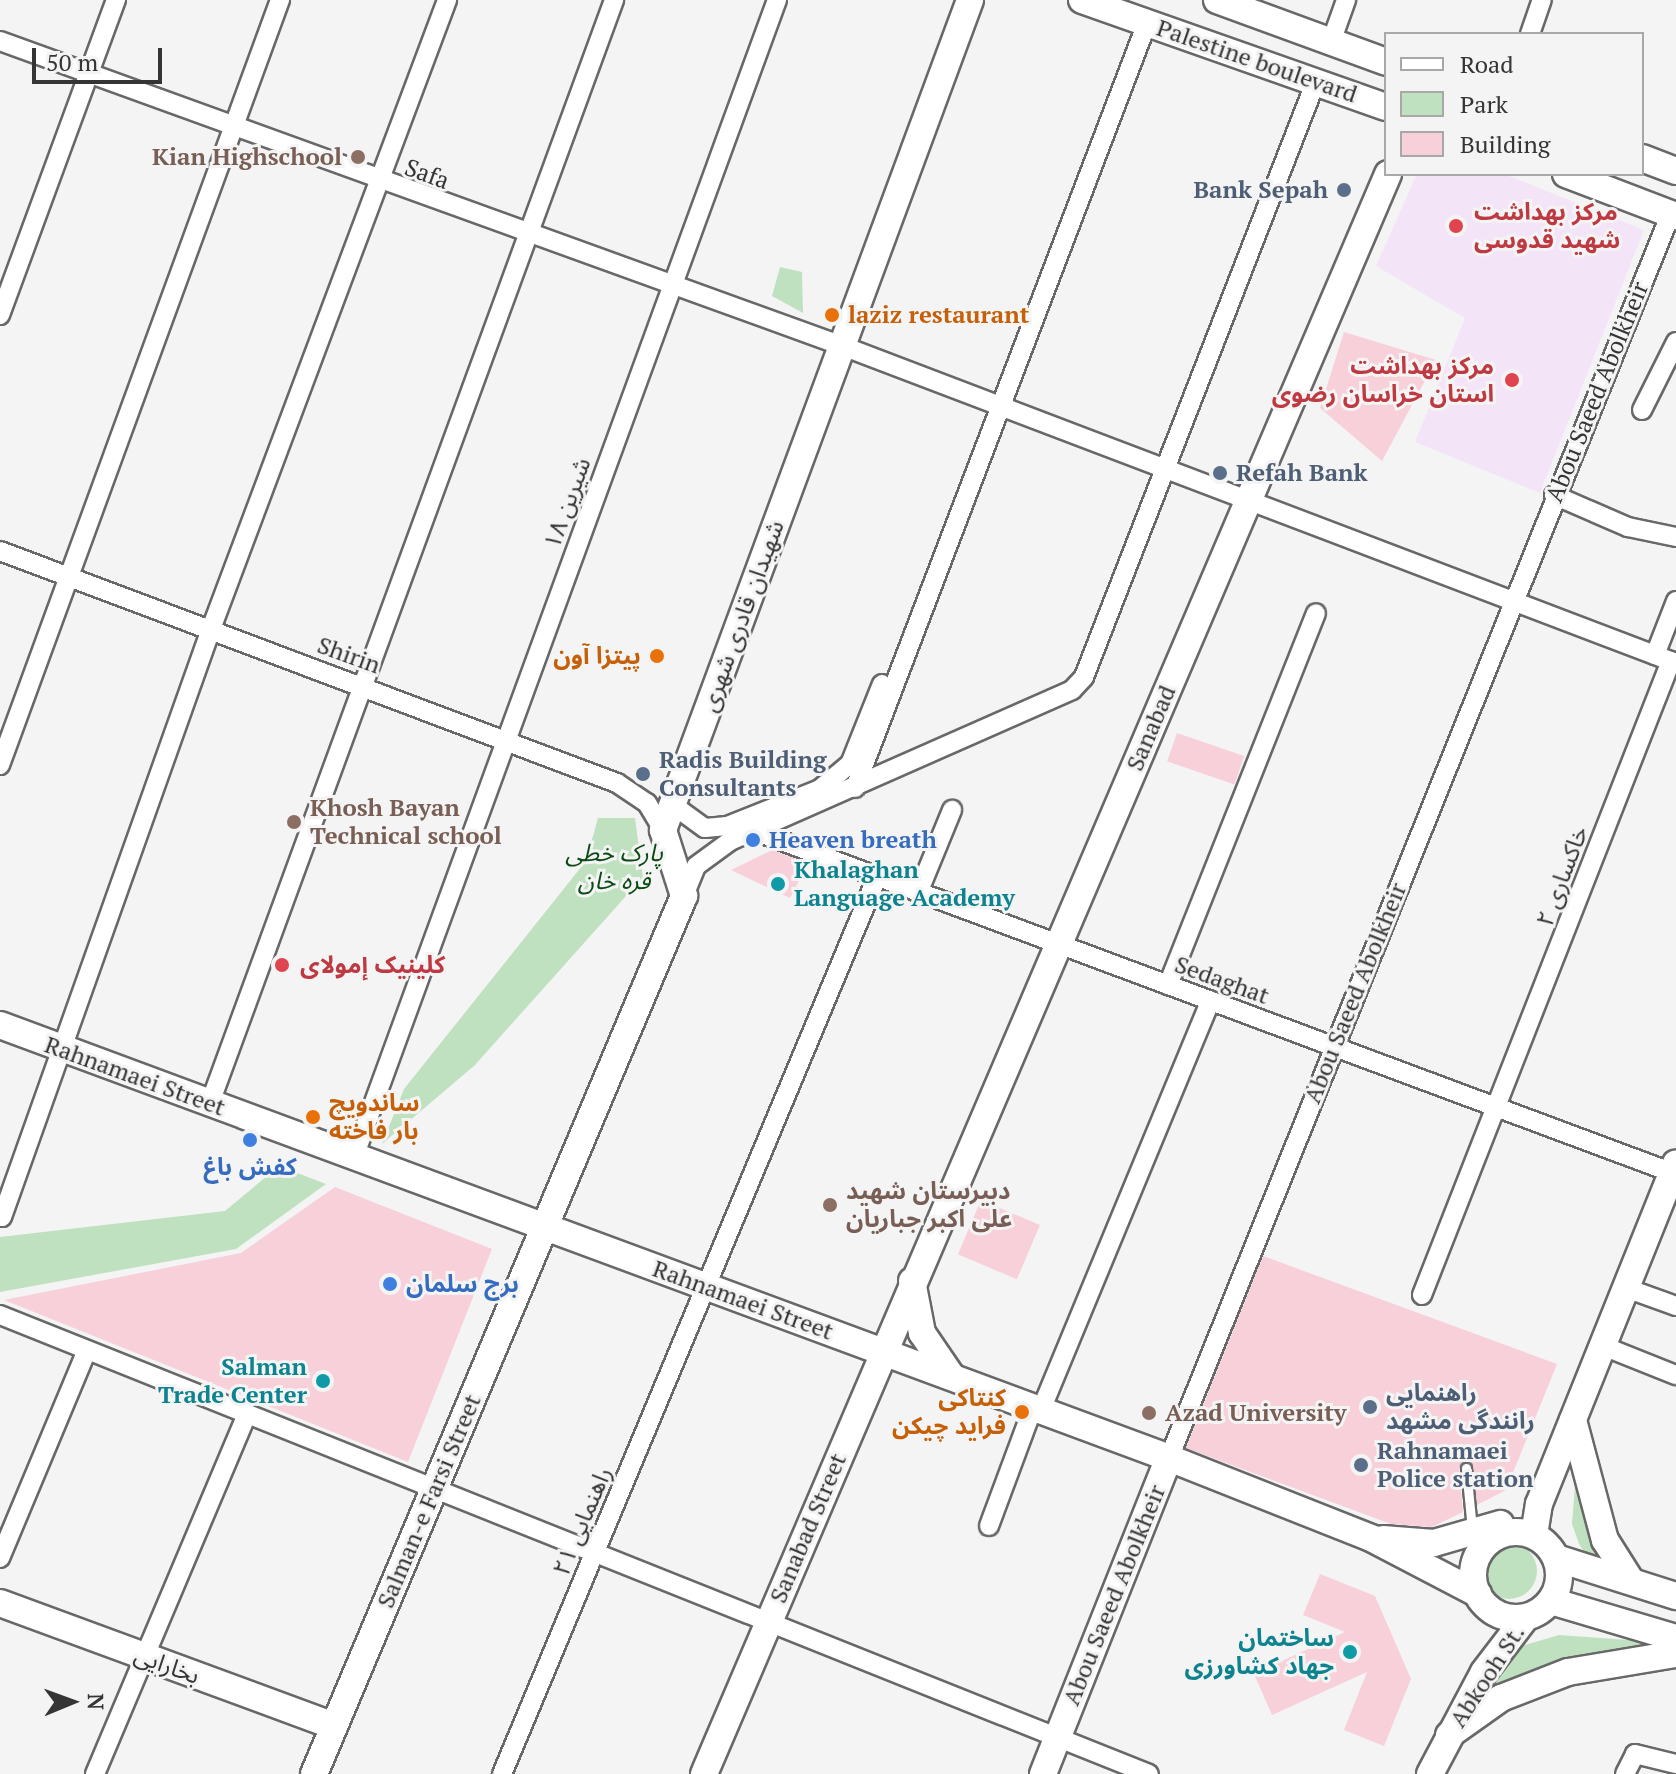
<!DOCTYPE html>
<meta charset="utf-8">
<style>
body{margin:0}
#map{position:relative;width:1676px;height:1774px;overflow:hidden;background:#f4f4f5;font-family:"PT Serif","Noto Sans Arabic",serif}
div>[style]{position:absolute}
.medical>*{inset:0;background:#f3e4f7}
.green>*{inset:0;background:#c0e1bf}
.round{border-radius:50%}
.building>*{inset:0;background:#f7d0da;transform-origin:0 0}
.roads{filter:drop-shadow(2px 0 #686869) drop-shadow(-2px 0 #686869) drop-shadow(0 2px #686869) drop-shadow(0 -2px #686869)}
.lane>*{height:9px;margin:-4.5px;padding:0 4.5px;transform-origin:4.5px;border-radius:4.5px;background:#fff}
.street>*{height:18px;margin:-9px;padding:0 9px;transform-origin:9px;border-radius:9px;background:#fff}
.secondary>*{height:26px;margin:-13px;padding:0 13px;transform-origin:13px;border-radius:13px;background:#fff}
.secondary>.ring{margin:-13px;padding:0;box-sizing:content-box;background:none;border:26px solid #fff;border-radius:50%}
.dots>*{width:22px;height:22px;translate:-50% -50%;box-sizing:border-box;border:4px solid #f4f4f5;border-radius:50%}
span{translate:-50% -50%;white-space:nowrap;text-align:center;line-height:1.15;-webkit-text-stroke:6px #f4f4f5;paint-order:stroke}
.street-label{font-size:24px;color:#353535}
.education-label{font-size:24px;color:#785e54;font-weight:700}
.right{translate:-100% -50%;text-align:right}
.left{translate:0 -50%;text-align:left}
.service-label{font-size:24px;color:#4e5e75;font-weight:700}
.health-label{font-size:24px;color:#be3a42;font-weight:700}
.food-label{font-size:24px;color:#c56008;font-weight:700}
.shop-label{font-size:24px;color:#366cbe;font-weight:700}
.park-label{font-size:24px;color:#0b4b13;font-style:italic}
.culture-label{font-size:24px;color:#0d838f;font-weight:700}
.legend{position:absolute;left:1384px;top:32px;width:260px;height:144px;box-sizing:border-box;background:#f4f4f5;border:2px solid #a8a8a8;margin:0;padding:10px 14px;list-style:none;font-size:24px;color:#353535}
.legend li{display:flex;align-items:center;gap:16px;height:40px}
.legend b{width:40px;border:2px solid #a8a8a8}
.north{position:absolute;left:32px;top:1662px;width:80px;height:80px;-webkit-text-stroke:6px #f4f4f5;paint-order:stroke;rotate:89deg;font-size:22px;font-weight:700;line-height:32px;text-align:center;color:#353535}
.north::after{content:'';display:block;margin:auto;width:28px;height:36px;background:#353535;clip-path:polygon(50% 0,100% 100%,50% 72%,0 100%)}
.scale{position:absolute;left:32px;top:48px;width:130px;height:36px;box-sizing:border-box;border:4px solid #353535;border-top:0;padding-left:10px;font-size:24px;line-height:28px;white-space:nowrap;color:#353535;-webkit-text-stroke:6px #f4f4f5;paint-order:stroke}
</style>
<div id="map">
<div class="medical">
<div style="clip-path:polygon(1417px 174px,1504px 174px,1644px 230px,1540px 493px,1415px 442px,1465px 318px,1376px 266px)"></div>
</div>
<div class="green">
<div style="clip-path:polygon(780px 267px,802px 272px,803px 313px,772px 296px)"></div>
<div style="clip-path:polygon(598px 818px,635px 818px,643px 877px,475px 1065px,382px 1144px,404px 1089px,586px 861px)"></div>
<div style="clip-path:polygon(279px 1166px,326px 1184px,236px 1249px,0 1292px,0 1237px,225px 1211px)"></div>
<div style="clip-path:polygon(1576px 1472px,1612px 1564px,1586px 1555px,1579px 1544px,1572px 1524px)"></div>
<div class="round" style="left:1481px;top:1543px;width:56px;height:56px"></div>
<div style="clip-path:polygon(1559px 1635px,1656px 1642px,1562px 1665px,1473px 1700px,1508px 1650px)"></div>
</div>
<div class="building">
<div style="clip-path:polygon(1344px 332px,1436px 360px,1382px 461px,1320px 408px)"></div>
<div style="left:1177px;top:733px;width:71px;height:30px;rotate:19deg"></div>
<div style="clip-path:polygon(772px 850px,808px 863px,790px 898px,731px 870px)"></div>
<div style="clip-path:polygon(335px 1187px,492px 1249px,408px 1462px,4px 1300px,241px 1253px)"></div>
<div style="left:981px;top:1200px;width:64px;height:59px;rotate:23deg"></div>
<div style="clip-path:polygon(1263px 1256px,1557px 1364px,1506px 1490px,1477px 1505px,1473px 1466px,1464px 1461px,1459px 1468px,1463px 1512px,1432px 1527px,1391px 1524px,1186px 1448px)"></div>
<div style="clip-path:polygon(1320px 1574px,1375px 1596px,1411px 1679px,1384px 1746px,1344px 1730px,1367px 1672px,1272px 1715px,1254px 1674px,1345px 1632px,1303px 1615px)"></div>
</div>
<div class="roads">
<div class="lane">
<div style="left:1466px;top:1468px;width:61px;rotate:84.4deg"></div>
</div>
<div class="street">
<div style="left:1530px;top:34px;width:36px;rotate:-71deg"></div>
<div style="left:0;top:41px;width:893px;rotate:19.9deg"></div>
<div style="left:840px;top:345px;width:894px;rotate:20.83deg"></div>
<div style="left:1331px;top:42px;width:45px;rotate:-70.3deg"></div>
<div style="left:0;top:315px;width:336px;rotate:-69.8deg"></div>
<div style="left:1642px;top:410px;width:76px;rotate:-63.4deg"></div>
<div style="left:1554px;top:495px;width:81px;rotate:23.4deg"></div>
<div style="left:1628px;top:527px;width:49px;rotate:11.8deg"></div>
<div style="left:0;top:551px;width:659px;rotate:20.61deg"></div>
<div style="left:617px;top:783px;width:36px;rotate:34deg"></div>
<div style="left:647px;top:803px;width:31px;rotate:59deg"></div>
<div style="left:1655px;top:655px;width:58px;rotate:-68.7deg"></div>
<div style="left:0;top:765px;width:815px;rotate:-69.9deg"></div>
<div style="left:855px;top:788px;width:819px;rotate:-69.11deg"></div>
<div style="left:673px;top:805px;width:39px;rotate:36deg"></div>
<div style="left:705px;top:828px;width:22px;rotate:-5deg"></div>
<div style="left:727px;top:826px;width:100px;rotate:-21.7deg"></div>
<div style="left:820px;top:789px;width:39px;rotate:-40deg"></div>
<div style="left:850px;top:764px;width:86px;rotate:-68.2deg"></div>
<div style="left:755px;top:831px;width:983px;rotate:20.43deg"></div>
<div style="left:918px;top:893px;width:90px;rotate:-67.7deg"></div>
<div style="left:684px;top:896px;width:32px;rotate:-68deg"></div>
<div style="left:696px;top:866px;width:42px;rotate:-36.3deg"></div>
<div style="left:730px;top:841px;width:374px;rotate:-23.8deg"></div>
<div style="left:1072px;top:690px;width:18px;rotate:-47deg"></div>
<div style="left:1084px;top:677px;width:640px;rotate:-68.73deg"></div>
<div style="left:1168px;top:985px;width:400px;rotate:-68.3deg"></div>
<div style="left:210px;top:1103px;width:1175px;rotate:-69.88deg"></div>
<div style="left:354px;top:1157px;width:1232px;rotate:-69.92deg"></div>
<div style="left:2px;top:1217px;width:624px;rotate:-70.43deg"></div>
<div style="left:211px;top:629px;width:672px;rotate:-69.43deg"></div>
<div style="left:1626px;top:1288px;width:53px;rotate:19.8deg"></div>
<div style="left:1422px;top:1295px;width:681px;rotate:-68.56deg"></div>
<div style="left:0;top:1315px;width:1237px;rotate:21.78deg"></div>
<div style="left:1603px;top:1346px;width:79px;rotate:21.7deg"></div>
<div style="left:1041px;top:1410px;width:443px;rotate:-67.5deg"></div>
<div style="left:1169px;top:1458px;width:1342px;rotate:-68.04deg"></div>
<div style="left:989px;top:1526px;width:126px;rotate:-69.6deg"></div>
<div style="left:0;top:1558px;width:225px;rotate:-67.3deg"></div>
<div style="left:95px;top:1774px;width:391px;rotate:-67.1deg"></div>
<div style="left:502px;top:1774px;width:972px;rotate:-67.31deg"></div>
<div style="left:1625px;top:1774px;width:22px;rotate:-63deg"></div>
<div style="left:1635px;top:1754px;width:42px;rotate:13.7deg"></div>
</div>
<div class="secondary">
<div style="left:1082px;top:0;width:322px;rotate:19.4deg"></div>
<div style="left:1217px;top:0;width:180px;rotate:20.1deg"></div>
<div style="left:1642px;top:158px;width:36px;rotate:21deg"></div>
<div style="left:1566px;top:174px;width:118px;rotate:20.9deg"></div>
<div style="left:0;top:1025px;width:1247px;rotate:20.32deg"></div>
<div style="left:1169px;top:1458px;width:217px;rotate:21.6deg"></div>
<div style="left:1371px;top:1538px;width:121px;rotate:27.6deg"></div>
<div style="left:912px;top:1281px;width:53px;rotate:79.1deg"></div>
<div style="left:922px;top:1333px;width:53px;rotate:55.7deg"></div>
<div style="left:1573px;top:1420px;width:124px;rotate:75.1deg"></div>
<div style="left:1605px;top:1540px;width:49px;rotate:57.6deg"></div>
<div class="ring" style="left:1473px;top:1532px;width:60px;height:60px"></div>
<div style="left:1534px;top:1535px;width:31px;rotate:-81deg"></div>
<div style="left:1539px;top:1504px;width:367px;rotate:-68.1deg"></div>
<div style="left:1383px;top:1539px;width:51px;rotate:4.5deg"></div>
<div style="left:1434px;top:1543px;width:69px;rotate:-16.1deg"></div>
<div style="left:1556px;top:1558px;width:126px;rotate:17.6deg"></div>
<div style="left:1551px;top:1601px;width:130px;rotate:16.5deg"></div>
<div style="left:0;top:1603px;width:356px;rotate:20.2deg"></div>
<div style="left:1449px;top:1735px;width:64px;rotate:-35.4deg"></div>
<div style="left:1501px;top:1698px;width:72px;rotate:-21.2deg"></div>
<div style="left:1568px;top:1672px;width:109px;rotate:-9.5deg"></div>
<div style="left:314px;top:1774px;width:953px;rotate:-67.15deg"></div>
<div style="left:684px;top:896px;width:69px;rotate:-107.7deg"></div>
<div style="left:663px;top:830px;width:885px;rotate:-69.7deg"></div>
<div style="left:704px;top:1774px;width:1740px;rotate:-66.85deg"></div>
<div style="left:1043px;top:1774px;width:340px;rotate:-68.3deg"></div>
<div style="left:1430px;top:1774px;width:115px;rotate:-62.1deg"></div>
<div style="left:1484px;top:1672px;width:69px;rotate:-52.6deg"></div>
</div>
</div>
<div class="dots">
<div style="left:358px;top:157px;background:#8d6e63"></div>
<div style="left:1344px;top:190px;background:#5c6f8a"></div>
<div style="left:1456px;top:226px;background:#e0444e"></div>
<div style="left:832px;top:315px;background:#e8710a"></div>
<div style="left:1512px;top:380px;background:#e0444e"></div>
<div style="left:1220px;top:473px;background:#5c6f8a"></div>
<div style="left:657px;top:656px;background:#e8710a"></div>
<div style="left:643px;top:774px;background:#5c6f8a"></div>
<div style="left:294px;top:822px;background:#8d6e63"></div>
<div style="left:753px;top:840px;background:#3f7fe0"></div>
<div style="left:778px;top:884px;background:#0f9aa8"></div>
<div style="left:282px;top:965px;background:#e0444e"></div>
<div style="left:313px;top:1117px;background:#e8710a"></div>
<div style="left:250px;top:1140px;background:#3f7fe0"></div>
<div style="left:830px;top:1205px;background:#8d6e63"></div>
<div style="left:390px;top:1284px;background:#3f7fe0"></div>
<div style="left:323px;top:1381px;background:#0f9aa8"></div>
<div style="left:1370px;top:1407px;background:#5c6f8a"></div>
<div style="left:1022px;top:1412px;background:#e8710a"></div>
<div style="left:1149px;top:1413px;background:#8d6e63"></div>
<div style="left:1361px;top:1465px;background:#5c6f8a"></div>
<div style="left:1350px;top:1652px;background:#0f9aa8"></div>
</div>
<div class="street-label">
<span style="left:1257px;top:61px;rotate:19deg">Palestine boulevard</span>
<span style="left:427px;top:174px;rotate:20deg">Safa</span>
<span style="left:1597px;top:392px;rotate:-68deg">Abou Saeed Abolkheir</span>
<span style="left:567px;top:503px;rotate:-70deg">شیرین ۱۸</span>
<span style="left:742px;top:616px;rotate:-70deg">شهیدان قادری شهری</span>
<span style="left:349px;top:655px;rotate:20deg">Shirin</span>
<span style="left:1151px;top:728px;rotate:-67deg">Sanabad</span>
<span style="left:1562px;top:876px;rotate:-69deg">خاکساری ۲</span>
<span style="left:1222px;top:980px;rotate:20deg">Sedaghat</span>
<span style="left:1355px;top:993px;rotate:-68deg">Abou Saeed Abolkheir</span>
<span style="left:135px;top:1076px;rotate:20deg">Rahnamaei Street</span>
<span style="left:743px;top:1300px;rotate:20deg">Rahnamaei Street</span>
<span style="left:429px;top:1501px;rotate:-67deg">Salman-e Farsi Street</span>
<span style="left:582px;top:1521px;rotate:-67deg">راهنمایی ۲۱</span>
<span style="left:808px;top:1528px;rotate:-67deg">Sanabad Street</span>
<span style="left:1114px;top:1595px;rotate:-68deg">Abou Saeed Abolkheir</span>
<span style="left:167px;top:1665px;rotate:20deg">بخارایی</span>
<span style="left:1487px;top:1676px;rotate:-57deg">Abkooh St.</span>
</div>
<div class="education-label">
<span class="right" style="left:342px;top:157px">Kian Highschool</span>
<span class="left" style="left:310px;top:822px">Khosh Bayan<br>Technical school</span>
<span class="left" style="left:846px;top:1205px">دبیرستان شهید<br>علی اکبر جباریان</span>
<span class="left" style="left:1165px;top:1413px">Azad University</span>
</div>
<div class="service-label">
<span class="right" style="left:1328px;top:190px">Bank Sepah</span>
<span class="left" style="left:1236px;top:473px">Refah Bank</span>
<span class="left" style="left:659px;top:774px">Radis Building<br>Consultants</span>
<span class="left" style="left:1386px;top:1407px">راهنمایی<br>رانندگی مشهد</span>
<span class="left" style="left:1377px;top:1465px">Rahnamaei<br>Police station</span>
</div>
<div class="health-label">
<span class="left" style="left:1474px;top:226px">مرکز بهداشت<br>شهید قدوسی</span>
<span class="right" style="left:1494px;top:380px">مرکز بهداشت<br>استان خراسان رضوی</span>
<span class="left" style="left:300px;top:965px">کلینیک إمولای</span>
</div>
<div class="food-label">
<span class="left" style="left:848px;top:315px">laziz restaurant</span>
<span class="right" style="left:641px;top:656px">پیتزا آون</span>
<span class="left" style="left:329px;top:1117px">ساندویچ<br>بار فاخته</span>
<span class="right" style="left:1006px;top:1412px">کنتاکی<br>فراید چیکن</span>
</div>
<div class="shop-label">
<span class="left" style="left:769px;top:840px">Heaven breath</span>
<span style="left:250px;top:1167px">کفش باغ</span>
<span class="left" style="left:406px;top:1284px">برج سلمان</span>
</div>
<div class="park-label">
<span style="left:614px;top:867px">پارک خطی<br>قره خان</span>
</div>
<div class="culture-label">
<span class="left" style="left:794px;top:884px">Khalaghan<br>Language Academy</span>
<span class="right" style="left:307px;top:1381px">Salman<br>Trade Center</span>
<span class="right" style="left:1334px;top:1652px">ساختمان<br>جهاد کشاورزی</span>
</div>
<ul class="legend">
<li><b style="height:10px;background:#fff"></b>Road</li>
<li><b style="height:22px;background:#c0e1bf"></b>Park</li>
<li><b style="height:22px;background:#f7d0da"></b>Building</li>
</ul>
<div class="north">N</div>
<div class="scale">50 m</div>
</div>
